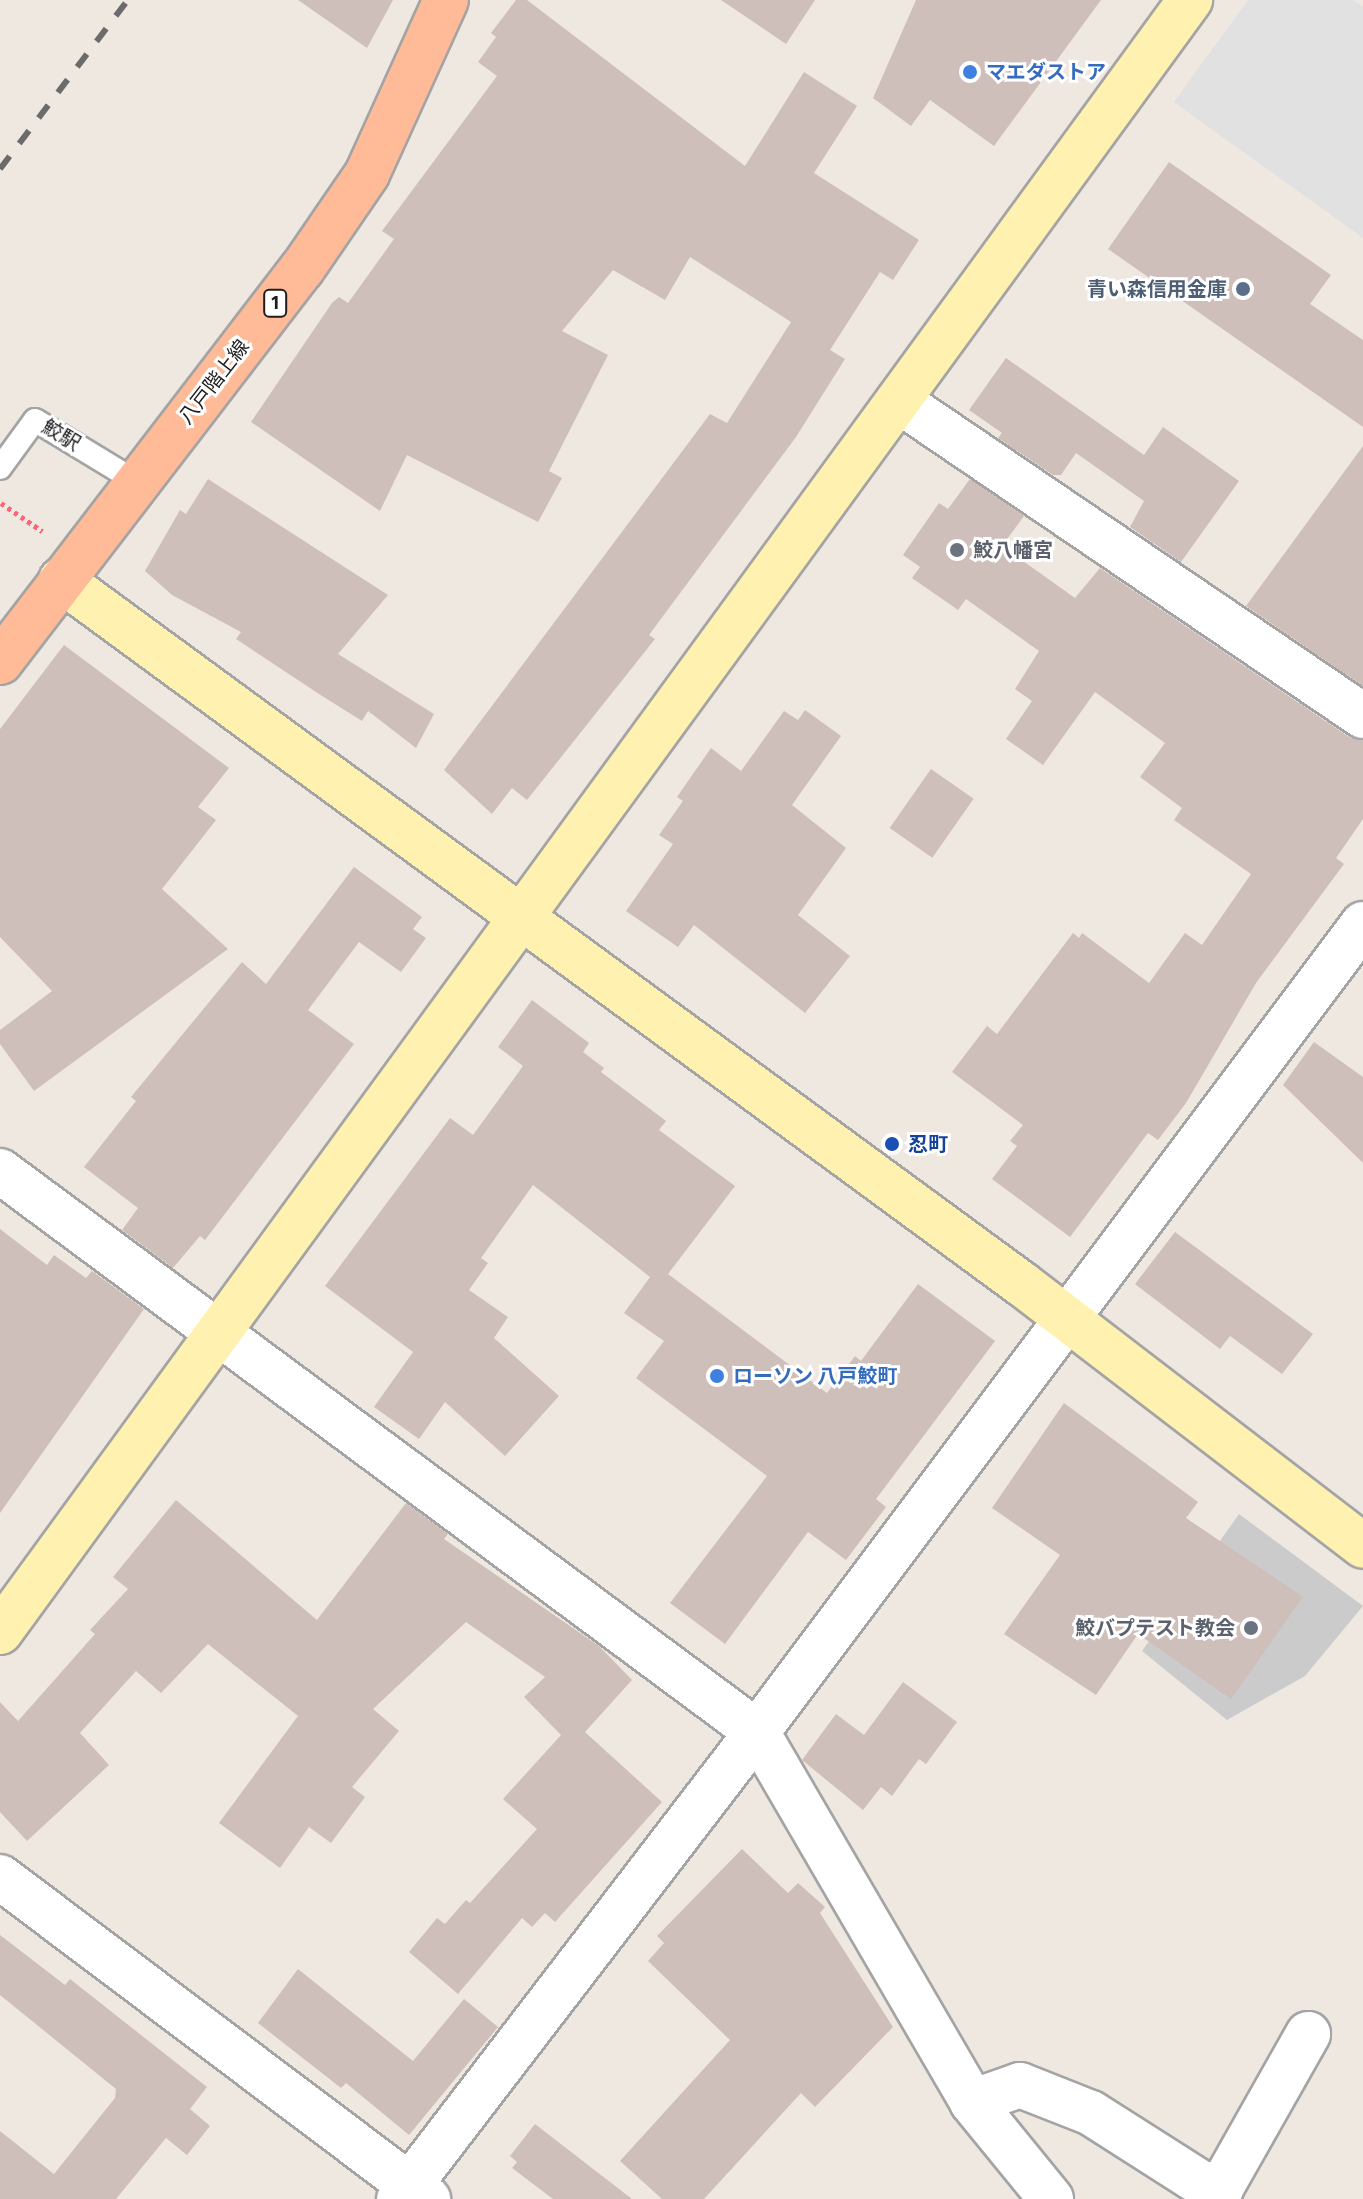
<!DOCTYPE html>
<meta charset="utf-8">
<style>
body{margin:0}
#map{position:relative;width:1363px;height:2199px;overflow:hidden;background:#efe8e1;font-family:"Fira Sans Condensed","Noto Sans JP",sans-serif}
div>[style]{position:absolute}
.religious>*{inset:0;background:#cbcbcb}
.parking>*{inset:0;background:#e1e1e1}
.building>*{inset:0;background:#cfbfba;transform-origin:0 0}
.path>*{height:5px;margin-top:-2.5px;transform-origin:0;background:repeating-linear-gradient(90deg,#ff6375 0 4px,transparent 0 8px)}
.roads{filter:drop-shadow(2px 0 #a4a4a4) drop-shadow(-2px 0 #a4a4a4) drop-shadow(0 2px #a4a4a4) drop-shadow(0 -2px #a4a4a4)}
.lane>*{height:22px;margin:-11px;padding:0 11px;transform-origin:11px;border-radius:11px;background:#fff}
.street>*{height:44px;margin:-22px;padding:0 22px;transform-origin:22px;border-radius:22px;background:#fff}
.secondary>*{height:44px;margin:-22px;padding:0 22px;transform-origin:22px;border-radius:22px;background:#fff2b0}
.primary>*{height:44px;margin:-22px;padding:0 22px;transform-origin:22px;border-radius:22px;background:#ffbb97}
.rail>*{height:6px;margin-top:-3px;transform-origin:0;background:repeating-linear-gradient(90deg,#6b6b6b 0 16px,transparent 0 32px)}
.dots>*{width:22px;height:22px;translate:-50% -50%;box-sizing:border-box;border:4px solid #fff;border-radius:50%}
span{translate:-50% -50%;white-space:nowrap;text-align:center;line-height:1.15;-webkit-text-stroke:6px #fff;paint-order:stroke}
.shield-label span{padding:2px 6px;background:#fff;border:2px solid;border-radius:6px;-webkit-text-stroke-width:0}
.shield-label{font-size:18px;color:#1d1d1d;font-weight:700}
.shop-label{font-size:20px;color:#366cbe;font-weight:700}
.left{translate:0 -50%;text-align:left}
.service-label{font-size:20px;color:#4e5e75;font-weight:700}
.right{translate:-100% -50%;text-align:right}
.street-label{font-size:20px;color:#1d1d1d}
.worship-label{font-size:20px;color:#5b616d;font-weight:700}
.transit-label{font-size:20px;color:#164399;font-weight:700}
</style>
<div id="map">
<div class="religious">
<div style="clip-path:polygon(1239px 1514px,1363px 1606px,1305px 1676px,1227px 1720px,1142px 1651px)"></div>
</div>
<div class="parking">
<div style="clip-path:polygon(1248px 0,1353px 0,1363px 7px,1363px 238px,1174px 102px)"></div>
</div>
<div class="building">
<div style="clip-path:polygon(298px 0,393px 0,367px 48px)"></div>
<div style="clip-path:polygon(516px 0,527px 0,745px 166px,804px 72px,857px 106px,814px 173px,919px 240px,893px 280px,880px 272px,830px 350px,845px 359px,796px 437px,649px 635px,655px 639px,527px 800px,512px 788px,492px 814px,444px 770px,710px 414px,727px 423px,791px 322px,690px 257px,665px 300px,613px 270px,562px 331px,608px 355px,549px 471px,562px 478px,538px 522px,407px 455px,380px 511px,251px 422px,332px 303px,339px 297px,348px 303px,394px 239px,382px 231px,497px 76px,478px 62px,496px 37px,491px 33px)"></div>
<div style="clip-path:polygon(721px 0,815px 0,786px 44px)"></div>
<div style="clip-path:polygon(916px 0,1101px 0,994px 146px,930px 100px,911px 126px,873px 98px)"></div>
<div style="clip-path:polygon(1169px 162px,1331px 275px,1310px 304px,1363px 340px,1363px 427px,1108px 249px)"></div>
<div style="clip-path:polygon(1006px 358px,1144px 455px,1163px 427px,1239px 481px,1181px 562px,1130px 527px,1144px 501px,1076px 453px,1061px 475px,1053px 475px,998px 438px,1002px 433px,969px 410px)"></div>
<div style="clip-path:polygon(1363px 446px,1363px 686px,1246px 606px)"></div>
<div style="clip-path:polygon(208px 479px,388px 595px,338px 654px,434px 714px,416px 748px,368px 711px,362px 721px,319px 694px,236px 639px,241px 632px,172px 595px,145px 571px,180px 510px,186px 514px)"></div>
<div style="clip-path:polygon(970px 479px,1024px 516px,1002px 546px,1075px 598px,1100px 568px,1349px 737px,1363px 741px,1363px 819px,1336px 858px,1344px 864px,1256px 983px,1186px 1103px,1158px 1140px,1148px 1133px,1070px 1237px,992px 1179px,1017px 1146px,1010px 1141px,1023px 1125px,952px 1072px,987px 1026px,997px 1034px,1073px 933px,1079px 938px,1082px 933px,1149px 983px,1185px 933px,1202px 945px,1251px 874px,1174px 820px,1182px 808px,1140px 777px,1165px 743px,1095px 692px,1043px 765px,1006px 739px,1032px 701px,1015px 689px,1039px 651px,966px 599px,958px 610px,912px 578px,920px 567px,903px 555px,939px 503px,948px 509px)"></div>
<div style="clip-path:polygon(64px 645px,229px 768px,198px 807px,216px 820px,162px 889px,228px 949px,34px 1091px,0 1044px,0 1030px,52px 991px,0 937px,0 729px)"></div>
<div style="clip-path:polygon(805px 710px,841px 736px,792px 805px,846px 848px,798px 915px,850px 956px,805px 1013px,694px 925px,678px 947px,626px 911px,673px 844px,659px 835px,683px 801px,677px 797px,711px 748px,741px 771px,784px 711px,798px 720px)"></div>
<div style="left:931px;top:769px;width:52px;height:72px;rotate:35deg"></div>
<div style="clip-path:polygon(354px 867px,422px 917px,413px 929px,426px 938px,401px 972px,359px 942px,308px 1010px,354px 1044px,205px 1240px,200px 1236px,173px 1268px,122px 1230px,138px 1208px,84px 1167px,136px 1101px,131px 1097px,242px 962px,266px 984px)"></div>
<div style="clip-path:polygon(532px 1000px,589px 1043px,583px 1052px,604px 1068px,601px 1072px,666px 1121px,659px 1130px,735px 1186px,668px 1274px,827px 1393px,855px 1356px,861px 1361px,918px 1284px,995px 1341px,876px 1499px,886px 1507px,846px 1560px,808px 1532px,725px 1644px,670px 1603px,767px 1476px,636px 1378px,664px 1341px,624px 1313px,650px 1277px,533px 1185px,481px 1258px,488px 1263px,469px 1290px,508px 1317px,494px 1338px,559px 1396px,505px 1456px,445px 1402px,419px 1439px,374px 1407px,413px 1352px,325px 1286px,450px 1118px,473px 1135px,523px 1066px,498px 1047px)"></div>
<div style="clip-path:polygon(1314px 1042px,1363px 1077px,1363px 1163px,1283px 1085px)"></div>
<div style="clip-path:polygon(0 1229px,47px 1265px,54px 1255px,86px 1278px,92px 1271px,144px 1309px,0 1513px)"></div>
<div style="clip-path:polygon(1175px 1232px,1313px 1334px,1282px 1374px,1230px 1336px,1220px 1349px,1135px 1284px)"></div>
<div style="clip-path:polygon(1064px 1403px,1198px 1502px,1186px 1518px,1303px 1597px,1231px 1699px,1138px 1634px,1096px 1695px,1004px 1634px,1060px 1555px,992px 1508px)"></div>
<div style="clip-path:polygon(176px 1500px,317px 1620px,406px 1503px,448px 1534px,444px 1539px,599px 1646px,632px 1680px,585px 1732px,662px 1802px,555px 1922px,545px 1913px,532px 1927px,522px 1918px,458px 1994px,409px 1952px,437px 1918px,445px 1924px,466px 1900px,470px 1903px,537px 1829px,503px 1799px,561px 1735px,524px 1697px,545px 1677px,466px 1622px,373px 1709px,399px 1731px,352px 1787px,365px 1797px,331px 1843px,309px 1827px,280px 1868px,219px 1823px,298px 1716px,208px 1644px,161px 1693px,136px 1671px,80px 1733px,109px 1765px,27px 1841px,0 1812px,0 1702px,18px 1721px,95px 1634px,90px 1630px,128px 1589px,113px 1577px)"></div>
<div style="clip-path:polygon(903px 1682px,957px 1722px,926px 1764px,919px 1759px,892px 1796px,881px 1787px,863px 1810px,802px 1760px,836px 1714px,864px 1735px)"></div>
<div style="clip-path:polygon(742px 1849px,788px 1893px,798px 1883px,825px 1907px,820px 1913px,893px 2027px,815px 2107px,801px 2093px,704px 2199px,662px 2199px,620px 2161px,730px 2040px,648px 1961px,664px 1943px,657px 1936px)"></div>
<div style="clip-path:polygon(0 1935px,65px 1985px,70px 1979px,207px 2087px,190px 2109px,210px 2126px,187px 2155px,166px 2138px,116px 2199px,0 2199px,0 2131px,54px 2174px,115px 2098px,116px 2089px,0 1995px)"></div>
<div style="clip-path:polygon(298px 1969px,413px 2061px,464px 1999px,498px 2027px,409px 2135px,346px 2083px,341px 2088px,258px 2023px)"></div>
<div style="clip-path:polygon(535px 2124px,632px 2199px,553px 2199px,512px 2168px,517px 2162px,510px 2156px)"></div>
</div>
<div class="path">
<div style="left:1px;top:503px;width:50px;rotate:34.3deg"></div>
</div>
<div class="roads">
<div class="lane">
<div style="left:0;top:468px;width:59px;rotate:-53.9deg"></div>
<div style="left:35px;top:420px;width:119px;rotate:31.3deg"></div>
</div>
<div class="street">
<div style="left:899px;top:401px;width:561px;rotate:34.17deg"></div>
<div style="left:0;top:1171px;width:942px;rotate:36.54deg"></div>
<div style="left:757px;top:1732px;width:428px;rotate:59.8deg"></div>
<div style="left:972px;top:2102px;width:125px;rotate:50.8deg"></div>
<div style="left:0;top:1877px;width:536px;rotate:36.96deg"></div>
<div style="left:972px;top:2102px;width:51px;rotate:-19.5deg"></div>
<div style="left:1020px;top:2085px;width:76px;rotate:21.5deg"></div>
<div style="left:1091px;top:2113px;width:130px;rotate:32.5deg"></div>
<div style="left:1201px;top:2183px;width:21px;rotate:14deg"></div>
<div style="left:1221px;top:2188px;width:177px;rotate:-60.5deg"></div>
<div style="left:399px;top:2199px;width:588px;rotate:-52.53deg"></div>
<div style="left:757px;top:1732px;width:1010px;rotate:-53.13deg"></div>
</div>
<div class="secondary">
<div style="left:61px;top:580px;width:1191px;rotate:36.23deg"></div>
<div style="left:1022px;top:1284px;width:430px;rotate:37.5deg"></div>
<div style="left:0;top:1632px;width:2020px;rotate:-53.9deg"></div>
</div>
<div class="primary">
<div style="left:0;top:662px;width:496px;rotate:-52.5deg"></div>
<div style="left:302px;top:269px;width:115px;rotate:-55.6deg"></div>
<div style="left:367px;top:174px;width:191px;rotate:-65.6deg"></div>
</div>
</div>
<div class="rail">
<div style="left:0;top:169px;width:212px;rotate:-52.9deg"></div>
</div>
<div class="dots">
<div style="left:970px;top:72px;background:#3f7fe0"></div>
<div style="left:1243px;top:289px;background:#5c6f8a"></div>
<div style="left:957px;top:550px;background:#6b7280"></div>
<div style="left:892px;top:1144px;background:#1a4fb4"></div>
<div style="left:717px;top:1376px;background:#3f7fe0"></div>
<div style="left:1251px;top:1628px;background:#6b7280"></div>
</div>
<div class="shield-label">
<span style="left:275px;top:303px">1</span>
</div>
<div class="shop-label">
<span class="left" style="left:986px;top:72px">マエダストア</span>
<span class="left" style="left:733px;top:1376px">ローソン 八戸鮫町</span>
</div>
<div class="service-label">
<span class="right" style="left:1227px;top:289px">青い森信用金庫</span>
</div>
<div class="street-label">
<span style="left:214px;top:382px;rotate:-52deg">八戸階上線</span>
<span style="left:61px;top:435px;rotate:31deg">鮫駅</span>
</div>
<div class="worship-label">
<span class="left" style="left:973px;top:550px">鮫八幡宮</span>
<span class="right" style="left:1235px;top:1628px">鮫バプテスト教会</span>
</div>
<div class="transit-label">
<span class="left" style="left:908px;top:1144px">忍町</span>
</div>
</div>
